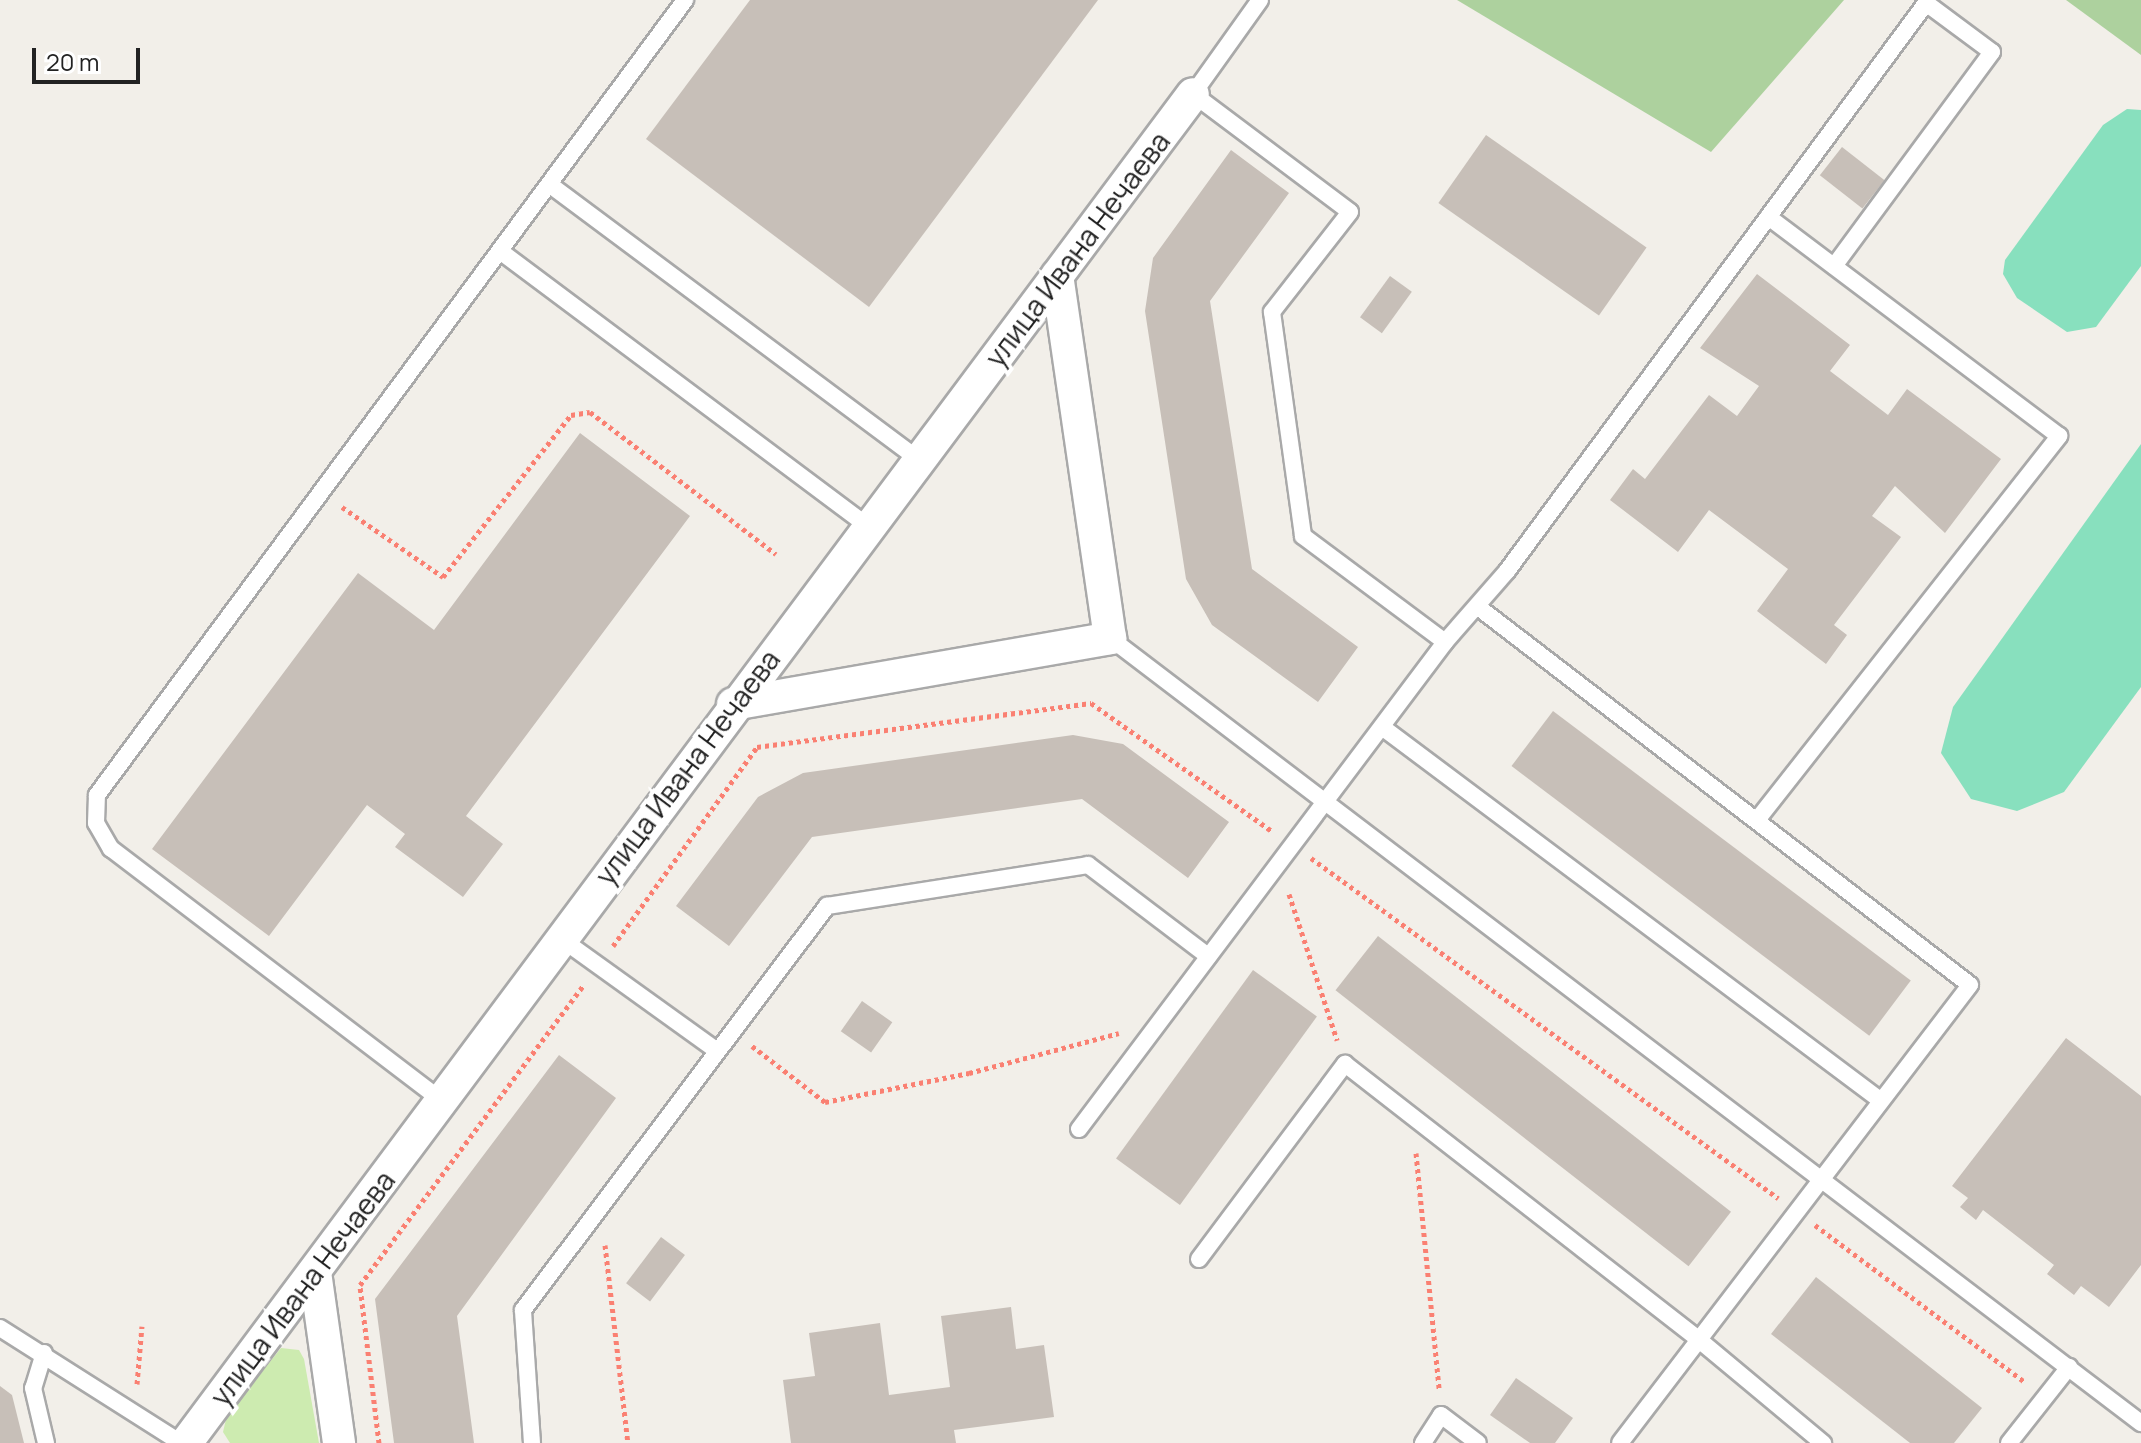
<!DOCTYPE html>
<meta charset="utf-8">
<style>
body{margin:0}
#map{position:relative;width:2141px;height:1443px;overflow:hidden;background:#f2efe9;font-family:Manrope,sans-serif}
div>[style]{position:absolute}
.grass>*{inset:0;background:#cdebb0}
.forest>*{inset:0;background:#add19e}
.pitch>*{inset:0;background:#88e0be}
.building>*{inset:0;background:#c7bfb8;transform-origin:0 0}
.path>*{height:5px;margin-top:-2.5px;transform-origin:0;background:repeating-linear-gradient(90deg,#fa8072 0 4px,transparent 0 8px)}
.roads{filter:drop-shadow(2px 0 #a9a9a9) drop-shadow(-2px 0 #a9a9a9) drop-shadow(0 2px #a9a9a9) drop-shadow(0 -2px #a9a9a9)}
.lane>*{height:16px;margin:-8px;padding:0 8px;transform-origin:8px;border-radius:8px;background:#fff}
.street>*{height:32px;margin:-16px;padding:0 16px;transform-origin:16px;border-radius:16px;background:#fff}
span{translate:-50% -50%;white-space:nowrap;text-align:center;line-height:1.15;-webkit-text-stroke:8px #fff;paint-order:stroke}
.street-label{font-size:28px;color:#222}
.scale{position:absolute;left:32px;top:48px;width:108px;height:36px;box-sizing:border-box;border:4px solid #222;border-top:0;padding-left:10px;font-size:24px;line-height:28px;white-space:nowrap;color:#222;-webkit-text-stroke:6px #fff;paint-order:stroke}
</style>
<div id="map">
<div class="grass">
<div style="clip-path:polygon(281px 1348px,299px 1350px,304px 1359px,319px 1443px,230px 1443px,223px 1432px,227px 1415px)"></div>
</div>
<div class="forest">
<div style="clip-path:polygon(1457px 0,1844px 0,1711px 152px)"></div>
<div style="clip-path:polygon(2066px 0,2141px 0,2141px 55px)"></div>
</div>
<div class="pitch">
<div style="clip-path:polygon(2127px 109px,2141px 110px,2141px 266px,2096px 327px,2067px 332px,2017px 298px,2003px 274px,2005px 260px,2103px 125px)"></div>
<div style="clip-path:polygon(2141px 444px,2141px 687px,2064px 792px,2017px 811px,1971px 799px,1941px 753px,1953px 707px)"></div>
</div>
<div class="building">
<div style="clip-path:polygon(750px 0,1098px 0,869px 307px,646px 139px)"></div>
<div style="left:1486px;top:135px;width:196px;height:83px;rotate:35deg"></div>
<div style="left:1842px;top:147px;width:54px;height:36px;rotate:38deg"></div>
<div style="clip-path:polygon(1231px 150px,1289px 193px,1210px 301px,1252px 569px,1358px 647px,1318px 702px,1212px 625px,1186px 579px,1145px 311px,1153px 258px)"></div>
<div style="clip-path:polygon(1757px 274px,1850px 345px,1830px 371px,1888px 415px,1907px 389px,2001px 459px,1945px 533px,1895px 486px,1872px 516px,1901px 537px,1834px 625px,1847px 635px,1826px 664px,1757px 611px,1788px 569px,1709px 510px,1678px 552px,1610px 500px,1633px 469px,1645px 479px,1709px 395px,1737px 416px,1759px 386px,1700px 348px)"></div>
<div style="left:1390px;top:276px;width:27px;height:51px;rotate:36deg"></div>
<div style="clip-path:polygon(580px 433px,690px 516px,466px 816px,503px 844px,463px 897px,395px 847px,405px 834px,367px 805px,269px 936px,152px 849px,358px 573px,434px 630px)"></div>
<div style="left:1553px;top:711px;width:448px;height:69px;rotate:37deg"></div>
<div style="clip-path:polygon(1073px 735px,1123px 744px,1229px 822px,1188px 878px,1082px 799px,812px 837px,729px 946px,676px 906px,758px 797px,803px 773px)"></div>
<div style="left:1378px;top:936px;width:448px;height:69px;rotate:38deg"></div>
<div style="left:1253px;top:970px;width:79px;height:233px;rotate:36deg"></div>
<div style="left:862px;top:1001px;width:37px;height:37px;rotate:35deg"></div>
<div style="clip-path:polygon(2066px 1038px,2141px 1096px,2141px 1265px,2109px 1307px,2081px 1286px,2074px 1295px,2047px 1274px,2054px 1265px,1983px 1210px,1976px 1220px,1960px 1207px,1968px 1198px,1952px 1186px)"></div>
<div style="clip-path:polygon(559px 1055px,616px 1098px,457px 1316px,474px 1443px,394px 1443px,375px 1299px)"></div>
<div style="left:661px;top:1237px;width:30px;height:58px;rotate:37deg"></div>
<div style="clip-path:polygon(1816px 1277px,1982px 1408px,1954px 1443px,1910px 1443px,1771px 1334px)"></div>
<div style="clip-path:polygon(1011px 1307px,1016px 1349px,1044px 1345px,1054px 1417px,954px 1430px,956px 1443px,791px 1443px,783px 1380px,815px 1376px,809px 1333px,880px 1323px,889px 1395px,950px 1387px,941px 1316px)"></div>
<div style="clip-path:polygon(1516px 1378px,1573px 1418px,1555px 1443px,1530px 1443px,1490px 1415px)"></div>
<div style="clip-path:polygon(0 1386px,12px 1395px,24px 1443px,0 1443px)"></div>
</div>
<div class="path">
<div style="left:342px;top:507px;width:123px;rotate:34.7deg"></div>
<div style="left:443px;top:577px;width:206px;rotate:-51.7deg"></div>
<div style="left:571px;top:415px;width:19px;rotate:-9deg"></div>
<div style="left:590px;top:412px;width:234px;rotate:37.4deg"></div>
<div style="left:1311px;top:858px;width:578px;rotate:36.06deg"></div>
<div style="left:1289px;top:894px;width:154px;rotate:71.8deg"></div>
<div style="left:613px;top:946px;width:246px;rotate:-54.1deg"></div>
<div style="left:757px;top:747px;width:337px;rotate:-7.5deg"></div>
<div style="left:1091px;top:703px;width:223px;rotate:35.3deg"></div>
<div style="left:752px;top:1046px;width:92px;rotate:37.5deg"></div>
<div style="left:825px;top:1102px;width:147px;rotate:-11.4deg"></div>
<div style="left:969px;top:1073px;width:155px;rotate:-14.9deg"></div>
<div style="left:1416px;top:1153px;width:237px;rotate:84.4deg"></div>
<div style="left:1815px;top:1225px;width:262px;rotate:36.8deg"></div>
<div style="left:605px;top:1245px;width:199px;rotate:83.4deg"></div>
<div style="left:137px;top:1384px;width:58px;rotate:-85.1deg"></div>
<div style="left:379px;top:1443px;width:159px;rotate:-96.9deg"></div>
<div style="left:360px;top:1285px;width:373px;rotate:-53.3deg"></div>
</div>
<div class="roads">
<div class="lane">
<div style="left:1260px;top:0;width:115px;rotate:125.5deg"></div>
<div style="left:1193px;top:94px;width:196px;rotate:36.9deg"></div>
<div style="left:1350px;top:212px;width:127px;rotate:128deg"></div>
<div style="left:1272px;top:312px;width:226px;rotate:82.1deg"></div>
<div style="left:1303px;top:536px;width:177px;rotate:36.7deg"></div>
<div style="left:549px;top:184px;width:460px;rotate:36.7deg"></div>
<div style="left:500px;top:251px;width:459px;rotate:36.8deg"></div>
<div style="left:1478px;top:607px;width:620px;rotate:37.53deg"></div>
<div style="left:1970px;top:985px;width:576px;rotate:127.39deg"></div>
<div style="left:1110px;top:638px;width:1296px;rotate:37.29deg"></div>
<div style="left:1382px;top:727px;width:622px;rotate:36.83deg"></div>
<div style="left:1757px;top:820px;width:489px;rotate:-51.8deg"></div>
<div style="left:2059px;top:436px;width:364px;rotate:-143deg"></div>
<div style="left:560px;top:938px;width:193px;rotate:35.7deg"></div>
<div style="left:441px;top:1100px;width:415px;rotate:-142.7deg"></div>
<div style="left:111px;top:849px;width:30px;rotate:-120deg"></div>
<div style="left:96px;top:823px;width:28px;rotate:-88deg"></div>
<div style="left:97px;top:795px;width:989px;rotate:-53.51deg"></div>
<div style="left:1079px;top:1129px;width:609px;rotate:-53.07deg"></div>
<div style="left:1445px;top:642px;width:94px;rotate:-48.9deg"></div>
<div style="left:1507px;top:571px;width:706px;rotate:-53.58deg"></div>
<div style="left:1926px;top:3px;width:82px;rotate:36.6deg"></div>
<div style="left:1992px;top:52px;width:266px;rotate:126.4deg"></div>
<div style="left:1199px;top:1259px;width:244px;rotate:-53.2deg"></div>
<div style="left:1345px;top:1064px;width:447px;rotate:37.9deg"></div>
<div style="left:1698px;top:1339px;width:163px;rotate:39.8deg"></div>
<div style="left:0;top:1328px;width:214px;rotate:32.4deg"></div>
<div style="left:44px;top:1353px;width:37px;rotate:107deg"></div>
<div style="left:33px;top:1388px;width:57px;rotate:76.7deg"></div>
<div style="left:532px;top:1443px;width:133px;rotate:-93.9deg"></div>
<div style="left:523px;top:1310px;width:506px;rotate:-53.04deg"></div>
<div style="left:827px;top:906px;width:264px;rotate:-8.9deg"></div>
<div style="left:1088px;top:865px;width:151px;rotate:37.2deg"></div>
<div style="left:1423px;top:1443px;width:33px;rotate:-57deg"></div>
<div style="left:1441px;top:1415px;width:46px;rotate:37.1deg"></div>
<div style="left:2009px;top:1443px;width:97px;rotate:-51.7deg"></div>
</div>
<div class="street">
<div style="left:733px;top:704px;width:383px;rotate:-9.9deg"></div>
<div style="left:1110px;top:638px;width:366px;rotate:-98.3deg"></div>
<div style="left:315px;top:1272px;width:173px;rotate:82deg"></div>
<div style="left:186px;top:1443px;width:1683px;rotate:-53.26deg"></div>
</div>
</div>
<div class="street-label">
<span style="left:1077px;top:249px;rotate:-53deg">улица Ивана Нечаева</span>
<span style="left:687px;top:767px;rotate:-53deg">улица Ивана Нечаева</span>
<span style="left:302px;top:1288px;rotate:-53deg">улица Ивана Нечаева</span>
</div>
<div class="scale">20 m</div>
</div>
